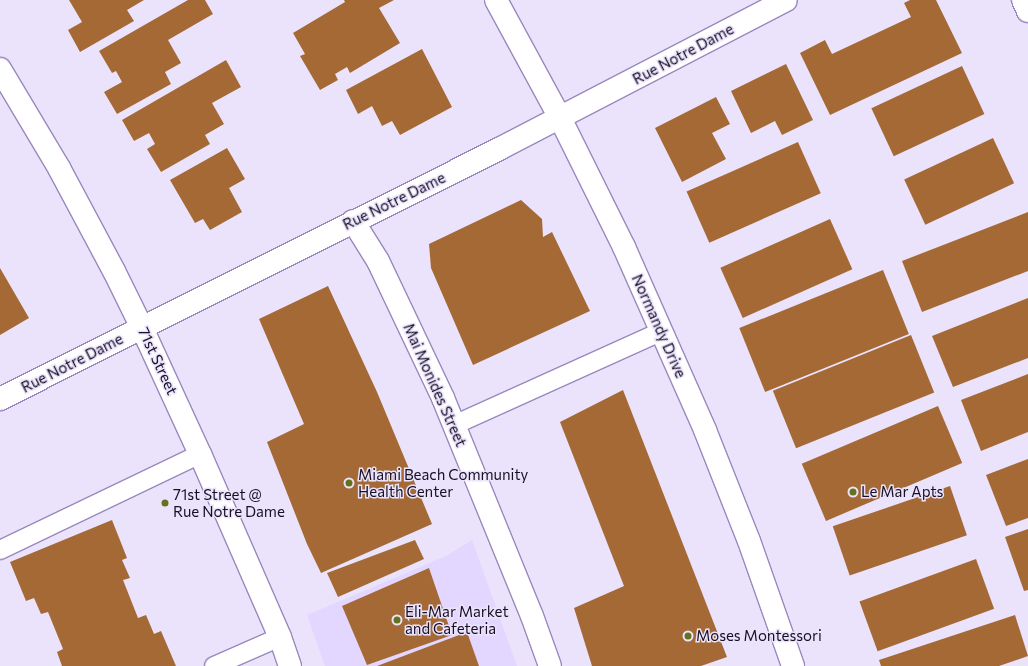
<!DOCTYPE html>
<style>
body{margin:0}
#map{position:relative;width:1028px;height:666px;overflow:hidden;background:#eae3fb;font-family:Commissioner,sans-serif}
div>[style]{position:absolute}
.built>*{inset:0;background:#e3d7ff}
.building>*{inset:0;background:#a56936;transform-origin:0 0}
.roads{filter:drop-shadow(1px 0 #9a88bf) drop-shadow(-1px 0 #9a88bf) drop-shadow(0 1px #9a88bf) drop-shadow(0 -1px #9a88bf)}
.lane>*{height:18px;margin:-9px;padding:0 9px;transform-origin:9px;border-radius:9px;background:#fff}
.street>*{height:22px;margin:-11px;padding:0 11px;transform-origin:11px;border-radius:11px;background:#fff}
.primary>*{height:22px;margin:-11px;padding:0 11px;transform-origin:11px;border-radius:11px;background:#fff}
.dots>*{width:11px;height:11px;translate:-50% -50%;box-sizing:border-box;border:2px solid #eae3fb;border-radius:50%}
span{translate:-50% -50%;white-space:nowrap;text-align:center;line-height:1.15;-webkit-text-stroke:3px #eae3fb;paint-order:stroke}
.street-label{font-size:15px;color:#171024}
.poi-label{font-size:15px;color:#171024}
.left{translate:0 -50%;text-align:left}
</style>
<div id="map">
<div class="built">
<div style="clip-path:polygon(472px 540px,517px 666px,325px 666px,307px 615px,446px 556px)"></div>
</div>
<div class="building">
<div style="clip-path:polygon(69px 0,144px 0,127px 10px,134px 21px,80px 52px,68px 30px,82px 22px)"></div>
<div style="clip-path:polygon(188px 0,205px 0,213px 14px,168px 40px,181px 63px,165px 72px,171px 84px,117px 114px,104px 92px,122px 82px,116px 71px,112px 73px,99px 51px)"></div>
<div style="clip-path:polygon(344px 0,394px 0,379px 8px,400px 43px,350px 73px,347px 67px,335px 74px,338px 80px,320px 90px,300px 56px,305px 54px,293px 33px,345px 2px)"></div>
<div style="clip-path:polygon(910px 0,936px 0,962px 53px,830px 115px,800px 53px,825px 40px,832px 54px,911px 17px,904px 3px)"></div>
<div style="clip-path:polygon(422px 49px,452px 107px,400px 135px,392px 121px,382px 126px,372px 106px,358px 114px,346px 90px)"></div>
<div style="clip-path:polygon(226px 60px,241px 87px,212px 103px,224px 124px,205px 135px,210px 144px,161px 172px,147px 149px,155px 144px,149px 133px,134px 141px,122px 120px)"></div>
<div style="clip-path:polygon(786px 64px,813px 120px,782px 135px,775px 121px,751px 133px,731px 91px)"></div>
<div style="left:962px;top:66px;width:53px;height:100px;rotate:65deg"></div>
<div style="clip-path:polygon(716px 97px,730px 124px,712px 133px,726px 159px,682px 182px,655px 128px)"></div>
<div style="left:993px;top:138px;width:50px;height:98px;rotate:65deg"></div>
<div style="left:798px;top:142px;width:56px;height:122px;rotate:66deg"></div>
<div style="clip-path:polygon(227px 148px,245px 179px,229px 188px,242px 212px,210px 230px,203px 219px,195px 223px,170px 180px)"></div>
<div style="clip-path:polygon(521px 200px,542px 219px,543px 237px,552px 232px,590px 311px,473px 365px,431px 268px,429px 244px)"></div>
<div style="clip-path:polygon(1028px 212px,1028px 271px,922px 312px,902px 261px)"></div>
<div style="left:830px;top:219px;width:55px;height:120px;rotate:66deg"></div>
<div style="clip-path:polygon(0 268px,29px 318px,0 335px)"></div>
<div style="left:883px;top:270px;width:69px;height:155px;rotate:68deg"></div>
<div style="clip-path:polygon(328px 286px,377px 392px,432px 524px,321px 573px,307px 544px,267px 442px,304px 424px,259px 319px)"></div>
<div style="clip-path:polygon(1028px 298px,1028px 358px,953px 387px,932px 336px)"></div>
<div style="left:911px;top:335px;width:62px;height:149px;rotate:68deg"></div>
<div style="clip-path:polygon(1028px 374px,1028px 432px,981px 451px,961px 400px)"></div>
<div style="clip-path:polygon(623px 390px,727px 657px,701px 666px,592px 666px,574px 608px,624px 586px,560px 422px)"></div>
<div style="left:938px;top:406px;width:62px;height:148px;rotate:67deg"></div>
<div style="clip-path:polygon(1028px 459px,1028px 518px,1006px 526px,986px 475px)"></div>
<div style="left:950px;top:486px;width:52px;height:124px;rotate:71deg"></div>
<div style="clip-path:polygon(112px 520px,127px 558px,122px 560px,130px 578px,123px 580px,138px 618px,146px 615px,154px 634px,161px 631px,176px 666px,62px 666px,57px 652px,63px 649px,48px 612px,41px 614px,34px 598px,26px 601px,10px 562px)"></div>
<div style="clip-path:polygon(1028px 529px,1028px 590px,1024px 591px,1005px 537px)"></div>
<div style="clip-path:polygon(415px 540px,424px 559px,338px 597px,327px 573px)"></div>
<div style="left:976px;top:559px;width:53px;height:124px;rotate:70deg"></div>
<div style="clip-path:polygon(429px 568px,452px 635px,367px 665px,342px 606px)"></div>
<div style="clip-path:polygon(1015px 615px,1028px 656px,999px 666px,881px 666px,879px 660px)"></div>
<div style="clip-path:polygon(467px 632px,479px 666px,377px 666px)"></div>
</div>
<div class="roads">
<div class="lane">
<div style="left:454px;top:425px;width:228px;rotate:-24.3deg"></div>
<div style="left:0;top:550px;width:222px;rotate:-25.6deg"></div>
<div style="left:214px;top:666px;width:72px;rotate:-23.7deg"></div>
</div>
<div class="street">
<div style="left:1023px;top:0;width:12px;rotate:66deg"></div>
<div style="left:353px;top:221px;width:47px;rotate:58deg"></div>
<div style="left:378px;top:261px;width:152px;rotate:64.6deg"></div>
<div style="left:443px;top:398px;width:235px;rotate:67.8deg"></div>
<div style="left:532px;top:616px;width:53px;rotate:70.2deg"></div>
<div style="left:0;top:399px;width:558px;rotate:-26.61deg"></div>
<div style="left:499px;top:149px;width:323px;rotate:-27.4deg"></div>
</div>
<div class="primary">
<div style="left:496px;top:0;width:134px;rotate:61.5deg"></div>
<div style="left:560px;top:118px;width:144px;rotate:63.6deg"></div>
<div style="left:624px;top:247px;width:200px;rotate:66.1deg"></div>
<div style="left:705px;top:430px;width:119px;rotate:68.4deg"></div>
<div style="left:749px;top:541px;width:133px;rotate:70.6deg"></div>
<div style="left:0;top:69px;width:115px;rotate:59.2deg"></div>
<div style="left:59px;top:168px;width:117px;rotate:61.9deg"></div>
<div style="left:114px;top:271px;width:64px;rotate:63.8deg"></div>
<div style="left:142px;top:328px;width:139px;rotate:65.3deg"></div>
<div style="left:200px;top:454px;width:200px;rotate:66.4deg"></div>
<div style="left:280px;top:637px;width:31px;rotate:71deg"></div>
</div>
</div>
<div class="dots">
<div style="left:349px;top:483px;background:#63721e"></div>
<div style="left:853px;top:492px;background:#63721e"></div>
<div style="left:165px;top:503px;background:#63721e"></div>
<div style="left:397px;top:620px;background:#63721e"></div>
<div style="left:688px;top:636px;background:#63721e"></div>
</div>
<div class="street-label">
<span style="left:683px;top:54px;rotate:-28deg">Rue Notre Dame</span>
<span style="left:394px;top:201px;rotate:-26deg">Rue Notre Dame</span>
<span style="left:659px;top:326px;rotate:66deg">Normandy Drive</span>
<span style="left:158px;top:361px;rotate:65deg">71st Street</span>
<span style="left:72px;top:363px;rotate:-27deg">Rue Notre Dame</span>
<span style="left:435px;top:385px;rotate:66deg">Mai Monides Street</span>
</div>
<div class="poi-label">
<span class="left" style="left:358px;top:483px">Miami Beach Community<br>Health Center</span>
<span class="left" style="left:861px;top:492px">Le Mar Apts</span>
<span class="left" style="left:173px;top:503px">71st Street @<br>Rue Notre Dame</span>
<span class="left" style="left:405px;top:620px">Eli-Mar Market<br>and Cafeteria</span>
<span class="left" style="left:696px;top:636px">Moses Montessori</span>
</div>
</div>
